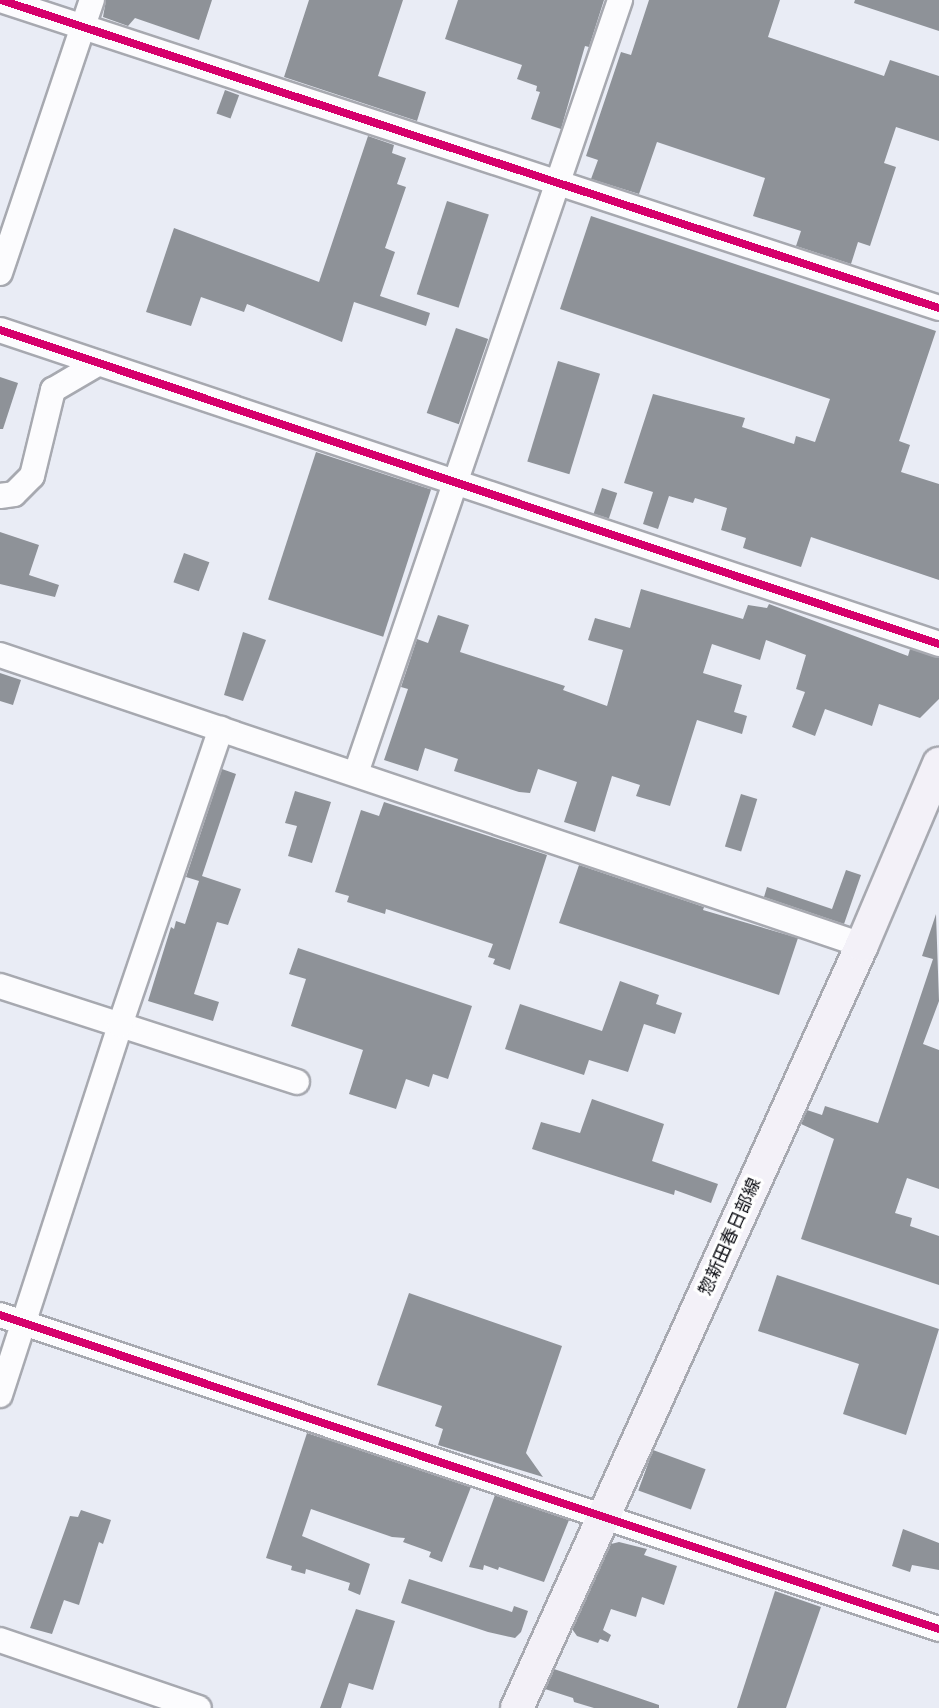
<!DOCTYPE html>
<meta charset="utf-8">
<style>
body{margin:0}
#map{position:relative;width:939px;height:1708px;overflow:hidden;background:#e9ecf5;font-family:"Titillium Web","Noto Sans JP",sans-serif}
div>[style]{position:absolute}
.building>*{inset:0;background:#8e9298;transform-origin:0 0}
.roads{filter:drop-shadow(2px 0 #a7a9b0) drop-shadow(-2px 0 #a7a9b0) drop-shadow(0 2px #a7a9b0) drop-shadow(0 -2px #a7a9b0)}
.minor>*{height:24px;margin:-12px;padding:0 12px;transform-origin:12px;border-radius:12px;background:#fcfcfe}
.major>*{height:32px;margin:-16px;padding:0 16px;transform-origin:16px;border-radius:16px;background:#f3f1f8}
.cycleway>*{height:8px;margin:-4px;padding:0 4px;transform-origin:4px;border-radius:4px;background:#d6006c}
span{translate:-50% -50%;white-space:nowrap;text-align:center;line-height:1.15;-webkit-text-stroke:6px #fff;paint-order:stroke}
.street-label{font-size:18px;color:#0d0e14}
</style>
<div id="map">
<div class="building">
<div style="clip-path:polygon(106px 0,212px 0,199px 40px,135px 18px,128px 26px,103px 17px)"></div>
<div style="clip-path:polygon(309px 0,403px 0,378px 76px,426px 92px,417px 121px,284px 77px)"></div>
<div style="clip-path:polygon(458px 0,604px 0,589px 47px,585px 46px,561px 129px,531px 119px,540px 92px,536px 91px,537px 86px,517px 79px,522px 65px,445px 39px)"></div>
<div style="clip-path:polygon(649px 0,780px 0,768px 37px,884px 76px,890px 60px,939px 76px,939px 141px,896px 127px,884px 163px,896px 167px,870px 246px,858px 242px,851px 264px,796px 246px,801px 231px,753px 216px,765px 178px,657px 142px,639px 194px,591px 179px,598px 160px,586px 156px,621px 52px,631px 55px)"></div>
<div style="clip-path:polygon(855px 0,939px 0,939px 31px,854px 3px)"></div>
<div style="left:225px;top:90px;width:15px;height:25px;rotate:20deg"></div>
<div style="clip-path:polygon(368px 136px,394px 145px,392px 153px,406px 158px,397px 184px,406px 187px,385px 248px,395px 252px,380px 296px,430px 313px,426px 326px,354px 302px,342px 342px,247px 304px,244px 312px,201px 297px,191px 326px,146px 312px,174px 228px,319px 282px)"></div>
<div style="left:447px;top:201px;width:44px;height:98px;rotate:18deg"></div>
<div style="clip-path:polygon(591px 216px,936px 331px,899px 441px,910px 445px,901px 472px,939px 484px,939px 580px,811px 537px,801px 567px,743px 548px,746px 538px,721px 530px,727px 508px,695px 498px,693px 503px,669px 496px,658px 529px,643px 524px,653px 492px,624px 483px,653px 394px,745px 418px,742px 427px,794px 444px,796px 436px,815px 442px,830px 399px,560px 309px)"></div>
<div style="left:456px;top:328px;width:34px;height:90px;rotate:19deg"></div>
<div style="left:558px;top:361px;width:44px;height:105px;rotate:17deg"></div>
<div style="clip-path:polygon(0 377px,18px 383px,3px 429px,0 429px)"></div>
<div style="left:316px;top:452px;width:121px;height:155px;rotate:18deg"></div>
<div style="left:602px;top:488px;width:16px;height:27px;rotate:18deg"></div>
<div style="clip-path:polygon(0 532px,39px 545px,29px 575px,59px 585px,55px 597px,0 584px)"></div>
<div style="left:184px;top:553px;width:27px;height:31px;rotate:20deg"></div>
<div style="clip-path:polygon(641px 589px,743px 619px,748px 605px,767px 608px,769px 604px,908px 656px,910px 649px,939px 658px,939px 699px,920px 718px,879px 704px,872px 726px,825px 709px,815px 736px,792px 727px,805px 692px,796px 689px,806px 655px,766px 640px,760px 660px,712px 644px,703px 673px,742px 685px,734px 712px,747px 716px,742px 734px,697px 720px,670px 806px,636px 796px,640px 785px,612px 776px,595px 832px,564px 822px,577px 782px,538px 769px,530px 793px,519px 792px,454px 771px,458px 759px,425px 748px,418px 771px,384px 760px,408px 689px,401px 687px,417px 639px,428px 643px,438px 615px,469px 625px,460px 652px,565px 686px,563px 690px,607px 706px,623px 650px,588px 640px,595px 618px,630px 628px)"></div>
<div style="clip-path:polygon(243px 632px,266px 640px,243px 701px,224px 695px)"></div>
<div style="clip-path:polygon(0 673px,21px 680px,13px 705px,0 701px)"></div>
<div style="clip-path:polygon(222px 769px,236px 774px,202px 876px,241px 889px,228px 925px,217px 922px,194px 994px,219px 1002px,213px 1021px,148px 1001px,171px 927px,174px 929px,176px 921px,185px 924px,199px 881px,186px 877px)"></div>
<div style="clip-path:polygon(295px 791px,331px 802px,312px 863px,288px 856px,297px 826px,285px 823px)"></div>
<div style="left:741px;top:794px;width:17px;height:55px;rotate:17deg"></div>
<div style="clip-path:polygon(384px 802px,547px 855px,510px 970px,493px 964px,495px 959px,488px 957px,493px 944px,386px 909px,385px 914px,347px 902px,349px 896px,335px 892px,361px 810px,379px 816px)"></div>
<div style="clip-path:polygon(579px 865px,704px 907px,703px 910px,798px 938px,779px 995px,559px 923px)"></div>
<div style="clip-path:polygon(846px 870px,861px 875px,844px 924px,764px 897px,767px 887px,832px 909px)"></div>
<div style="clip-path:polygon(936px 914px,939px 1001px,923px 1044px,939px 1050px,939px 1189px,907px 1178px,895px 1213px,912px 1218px,910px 1226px,939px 1236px,939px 1285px,801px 1239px,834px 1139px,801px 1124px,807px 1110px,822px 1115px,825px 1106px,878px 1123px,933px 959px,922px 956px)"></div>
<div style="clip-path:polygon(298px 948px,472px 1006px,448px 1079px,433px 1074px,429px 1087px,406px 1079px,396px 1109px,349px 1094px,363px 1050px,291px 1026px,306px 979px,289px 974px)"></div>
<div style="clip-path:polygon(620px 981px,659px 995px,656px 1004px,682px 1013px,675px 1034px,644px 1024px,628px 1072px,589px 1060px,584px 1075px,505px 1049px,520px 1004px,602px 1031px)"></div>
<div style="clip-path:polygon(592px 1099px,664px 1124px,652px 1161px,718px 1184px,711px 1203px,675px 1190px,674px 1195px,532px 1149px,541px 1122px,580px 1133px)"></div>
<div style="clip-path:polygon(777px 1275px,939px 1329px,906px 1435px,843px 1414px,859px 1364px,758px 1331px)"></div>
<div style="clip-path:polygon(409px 1293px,562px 1346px,526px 1453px,543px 1477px,438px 1445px,443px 1429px,435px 1426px,442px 1406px,377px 1385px)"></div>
<div style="clip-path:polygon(307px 1433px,471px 1487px,442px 1562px,429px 1557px,431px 1552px,403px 1542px,405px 1538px,392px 1537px,311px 1509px,302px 1536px,370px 1564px,360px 1595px,348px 1590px,350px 1583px,306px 1569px,305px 1574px,291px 1570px,292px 1566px,266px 1558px)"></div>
<div style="left:653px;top:1450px;width:56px;height:43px;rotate:20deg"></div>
<div style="clip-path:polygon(495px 1495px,569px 1520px,544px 1582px,499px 1567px,498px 1570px,484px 1565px,483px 1570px,469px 1567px)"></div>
<div style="clip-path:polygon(81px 1510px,111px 1520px,103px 1544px,99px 1542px,79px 1605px,64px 1600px,52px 1634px,30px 1628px,70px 1516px,78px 1517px)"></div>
<div style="clip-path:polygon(903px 1529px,939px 1543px,939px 1570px,912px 1565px,910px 1572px,892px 1566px)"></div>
<div style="clip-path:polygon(619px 1542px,647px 1549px,644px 1555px,677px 1566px,664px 1605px,642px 1597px,636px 1617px,611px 1609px,603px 1630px,611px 1635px,608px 1642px,600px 1639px,598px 1643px,577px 1636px,572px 1629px,611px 1544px)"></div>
<div style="clip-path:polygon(409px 1579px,512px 1612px,514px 1606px,528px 1611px,521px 1632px,515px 1638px,488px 1632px,401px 1603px)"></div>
<div style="clip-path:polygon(775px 1591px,821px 1607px,786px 1708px,737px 1708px)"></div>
<div style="clip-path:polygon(356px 1609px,395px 1621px,373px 1690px,349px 1683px,341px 1708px,320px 1708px)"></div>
<div style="clip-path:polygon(554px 1669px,659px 1705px,659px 1708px,594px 1708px,574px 1702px,573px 1698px,545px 1689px)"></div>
</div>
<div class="roads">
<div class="minor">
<div style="left:1px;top:0;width:987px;rotate:18.18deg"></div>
<div style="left:0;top:273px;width:288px;rotate:-71.4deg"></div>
<div style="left:0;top:330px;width:990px;rotate:18.49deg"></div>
<div style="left:0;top:496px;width:14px;rotate:-8deg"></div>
<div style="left:14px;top:494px;width:25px;rotate:-45deg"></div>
<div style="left:32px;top:476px;width:89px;rotate:-76.3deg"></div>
<div style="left:53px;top:390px;width:53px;rotate:-30.4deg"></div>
<div style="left:0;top:655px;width:909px;rotate:18.59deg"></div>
<div style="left:356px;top:773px;width:817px;rotate:-71.14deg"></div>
<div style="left:0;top:986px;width:312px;rotate:17.9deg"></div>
<div style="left:0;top:1315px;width:990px;rotate:18.49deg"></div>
<div style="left:0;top:1395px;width:389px;rotate:-72deg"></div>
<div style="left:120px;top:1025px;width:313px;rotate:-71.2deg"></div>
<div style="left:0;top:1640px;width:210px;rotate:18.9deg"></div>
</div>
<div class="major">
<div style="left:517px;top:1708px;width:837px;rotate:-65.67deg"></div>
<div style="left:862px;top:945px;width:197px;rotate:-67deg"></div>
</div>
</div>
<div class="cycleway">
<div style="left:1px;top:0;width:987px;rotate:18.18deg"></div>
<div style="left:0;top:330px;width:990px;rotate:18.49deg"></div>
<div style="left:0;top:1315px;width:990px;rotate:18.49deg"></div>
</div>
<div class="street-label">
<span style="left:730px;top:1237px;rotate:-66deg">惣新田春日部線</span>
</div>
</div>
